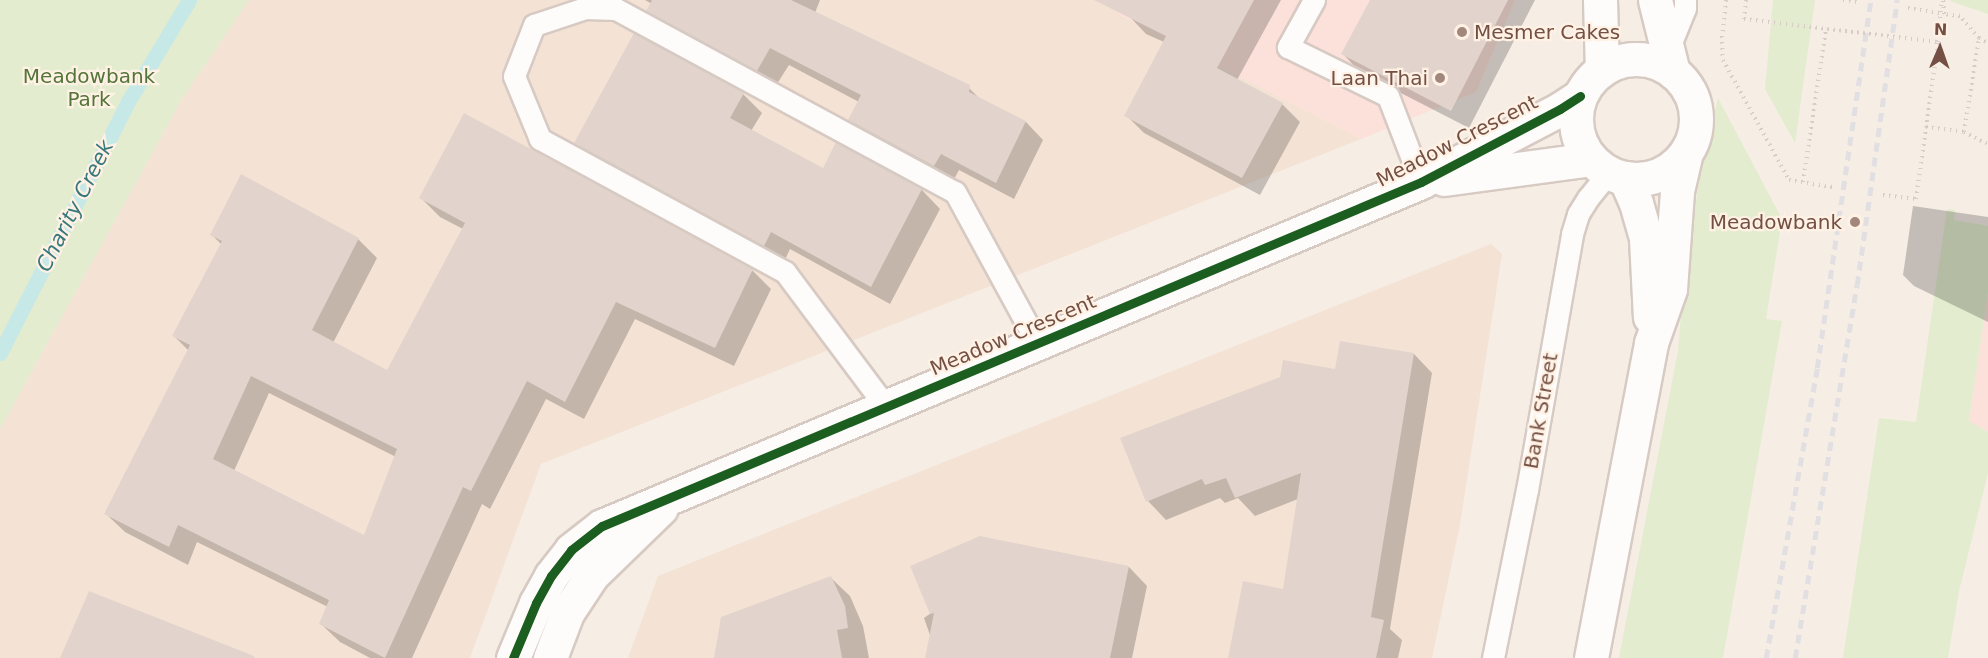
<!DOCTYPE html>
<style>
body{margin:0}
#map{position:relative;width:1988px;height:658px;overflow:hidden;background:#f6ede5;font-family:"DejaVu Sans",sans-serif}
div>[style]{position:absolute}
.residential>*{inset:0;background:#f4e3d5}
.commercial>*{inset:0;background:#fbe1d9}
.green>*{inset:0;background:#e3ecce}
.shadow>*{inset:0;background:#0003}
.stream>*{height:15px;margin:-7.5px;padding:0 7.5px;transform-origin:7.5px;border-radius:7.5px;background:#c6e8e7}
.building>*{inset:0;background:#e2d4cc}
.path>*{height:4px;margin-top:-2px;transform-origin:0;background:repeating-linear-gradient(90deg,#d7ccc8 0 1.5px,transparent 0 6px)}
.roads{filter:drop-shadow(2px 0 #d7cac3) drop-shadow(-2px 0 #d7cac3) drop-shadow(0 2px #d7cac3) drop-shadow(0 -2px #d7cac3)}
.lane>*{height:21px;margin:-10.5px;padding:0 10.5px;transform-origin:10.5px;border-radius:10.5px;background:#fefcfb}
.street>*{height:33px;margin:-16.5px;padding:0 16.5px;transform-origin:16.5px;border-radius:16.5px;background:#fefcfb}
.secondary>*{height:33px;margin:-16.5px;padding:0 16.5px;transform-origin:16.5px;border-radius:16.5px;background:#fefcfb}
.secondary>.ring{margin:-16.5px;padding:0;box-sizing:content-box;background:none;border:33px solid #fefcfb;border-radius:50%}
.rail>*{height:4.5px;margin-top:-2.25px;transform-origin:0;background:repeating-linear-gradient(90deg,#e2dfe2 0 9px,transparent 0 15px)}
.path-bridge>*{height:4px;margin-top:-2px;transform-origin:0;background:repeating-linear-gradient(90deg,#d7ccc8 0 1.5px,transparent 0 6px)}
.cycleway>*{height:9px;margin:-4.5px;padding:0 4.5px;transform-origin:4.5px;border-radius:4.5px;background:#1b5e20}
.dots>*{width:16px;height:16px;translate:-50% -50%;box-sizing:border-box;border:3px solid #fff1e4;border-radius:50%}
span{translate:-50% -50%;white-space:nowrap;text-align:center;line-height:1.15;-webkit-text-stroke:4.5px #fff1e4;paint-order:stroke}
.poi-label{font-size:20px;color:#745044}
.left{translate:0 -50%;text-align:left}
.right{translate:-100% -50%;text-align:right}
.park-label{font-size:20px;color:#527539}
.street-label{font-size:20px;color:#745044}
.water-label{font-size:21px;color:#37787c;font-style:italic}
.north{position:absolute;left:1910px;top:18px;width:60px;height:60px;-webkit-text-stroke:4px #fff1e4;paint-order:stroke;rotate:2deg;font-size:16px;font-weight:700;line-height:24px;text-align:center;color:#745044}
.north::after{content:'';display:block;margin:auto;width:21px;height:27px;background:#745044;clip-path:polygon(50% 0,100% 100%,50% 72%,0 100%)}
</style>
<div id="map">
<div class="residential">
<div style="clip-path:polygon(249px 0,1126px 0,1119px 14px,1361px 139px,541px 464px,470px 658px,0 658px,0 429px,182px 99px)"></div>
<div style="clip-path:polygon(1491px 244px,1502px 254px,1460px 525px,1432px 658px,628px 658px,658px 576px)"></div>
</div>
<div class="commercial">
<div style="clip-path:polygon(1126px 0,1515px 0,1476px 92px,1361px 139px,1118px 14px)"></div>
<div style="clip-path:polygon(1988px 292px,1988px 432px,1969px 422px)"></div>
</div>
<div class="green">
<div style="clip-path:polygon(0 0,249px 0,182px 99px,0 429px)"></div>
<div style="clip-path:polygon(1773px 0,1815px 0,1795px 143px,1765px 89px)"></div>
<div style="clip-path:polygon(1988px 0,1988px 14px,1950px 1px,1951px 0)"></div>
<div style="clip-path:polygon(1718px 98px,1782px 219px,1766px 319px,1782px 321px,1723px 658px,1619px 658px,1678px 351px,1685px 267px,1702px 165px)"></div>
<div style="clip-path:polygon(1947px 209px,1955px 210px,1954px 220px,1988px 226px,1988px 292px,1969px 421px,1988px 432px,1988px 473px,1959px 591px,1948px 658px,1843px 658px,1879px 418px,1916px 422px)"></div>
</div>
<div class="shadow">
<div style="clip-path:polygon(645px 0,820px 0,815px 13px,966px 85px,981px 100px,1026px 122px,1043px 140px,1014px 199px,959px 170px,952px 183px,867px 137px,850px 119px,859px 102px,789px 65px,775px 87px,666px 28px,648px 11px,652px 4px)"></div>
<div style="clip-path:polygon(1121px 0,1281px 0,1237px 80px,1282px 104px,1300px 122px,1260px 195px,1144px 133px,1126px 115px,1164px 42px,1146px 34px,1129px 16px)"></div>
<div style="clip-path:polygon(1372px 0,1535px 0,1469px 128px,1360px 72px,1343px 54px)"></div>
<div style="clip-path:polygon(743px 94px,762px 113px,751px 131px,823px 170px,837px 144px,922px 190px,940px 209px,890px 304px,790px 249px,783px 264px,595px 162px,576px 143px)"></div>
<div style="clip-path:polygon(evenodd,421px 198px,752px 270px,771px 289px,734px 366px,635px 319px,584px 419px,546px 399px,490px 509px,482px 504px,412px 658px,370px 658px,340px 642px,321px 624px,328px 607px,197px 542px,188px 565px,125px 532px,106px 514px,189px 351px,174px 336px,222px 245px,212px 235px,358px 239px,377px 258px,333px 343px,387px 372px,463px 229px,440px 217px,421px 198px,269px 393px,396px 457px,365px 537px,234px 471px,269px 393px)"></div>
<div style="clip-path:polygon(1913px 206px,1988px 217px,1988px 322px,1914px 286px,1903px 275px)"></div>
<div style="clip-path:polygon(1414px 354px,1432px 373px,1390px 629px,1402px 640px,1398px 658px,1229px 658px,1284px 591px,1298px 499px,1255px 516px,1238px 498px,1225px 503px,1220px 498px,1166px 520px,1148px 501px,1336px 370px)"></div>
<div style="clip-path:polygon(1129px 567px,1147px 586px,1132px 658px,926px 658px,931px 638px,924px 618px,931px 613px)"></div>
<div style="clip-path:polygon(831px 578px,850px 596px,863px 626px,869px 658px,715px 658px)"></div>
</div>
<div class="stream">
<div style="left:0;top:353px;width:284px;rotate:-63deg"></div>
<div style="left:129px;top:100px;width:117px;rotate:-59deg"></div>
</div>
<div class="building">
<div style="clip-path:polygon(652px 0,791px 0,970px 85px,969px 92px,1026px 121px,996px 183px,941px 154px,934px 166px,848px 120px,861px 95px,770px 48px,757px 71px,646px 11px)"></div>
<div style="clip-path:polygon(1094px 0,1254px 0,1217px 68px,1283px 103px,1242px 178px,1124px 116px,1166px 36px)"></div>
<div style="clip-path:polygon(1370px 0,1508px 0,1451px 111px,1341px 54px)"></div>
<div style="clip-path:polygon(634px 33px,744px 93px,730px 118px,823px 168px,836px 142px,922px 189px,871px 287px,771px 232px,764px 246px,574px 143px)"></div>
<div style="clip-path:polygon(evenodd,464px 113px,753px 269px,715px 348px,616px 302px,565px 402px,527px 381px,471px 491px,463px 487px,385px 658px,319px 624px,329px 600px,178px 525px,169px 547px,104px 514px,190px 345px,172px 336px,222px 241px,210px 235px,241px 174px,359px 238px,312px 330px,387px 370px,465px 223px,419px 198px,464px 113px,251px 376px,397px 449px,364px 535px,213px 459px,251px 376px)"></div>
<div style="clip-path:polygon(1340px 341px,1414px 353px,1371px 617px,1384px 620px,1376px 658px,1228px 658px,1243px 581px,1283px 589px,1301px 473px,1235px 498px,1226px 478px,1205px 485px,1202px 479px,1146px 502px,1120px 438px,1280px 377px,1283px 360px,1335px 369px)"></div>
<div style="clip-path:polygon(980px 536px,1129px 566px,1110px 658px,925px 658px,934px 613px,930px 614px,910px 566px)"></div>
<div style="clip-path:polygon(831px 576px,845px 606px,848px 628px,837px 630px,842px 658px,714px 658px,721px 617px)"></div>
<div style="clip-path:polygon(89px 591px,254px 656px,254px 658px,60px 658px)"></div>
</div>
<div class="path">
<div style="left:1726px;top:0;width:36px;rotate:96deg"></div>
<div style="left:1722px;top:36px;width:24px;rotate:88deg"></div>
<div style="left:1723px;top:60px;width:137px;rotate:61.2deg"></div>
<div style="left:1789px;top:180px;width:44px;rotate:9.2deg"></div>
<div style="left:1843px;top:0;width:14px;rotate:8deg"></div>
<div style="left:1908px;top:8px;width:36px;rotate:9deg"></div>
<div style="left:1979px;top:38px;width:10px;rotate:29deg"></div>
<div style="left:1926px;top:127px;width:38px;rotate:7deg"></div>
<div style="left:1964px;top:132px;width:95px;rotate:-80.9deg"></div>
<div style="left:1979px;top:38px;width:29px;rotate:-131deg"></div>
<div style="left:1960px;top:16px;width:16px;rotate:-173deg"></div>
<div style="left:1944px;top:14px;width:14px;rotate:-94deg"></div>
<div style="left:1964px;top:132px;width:27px;rotate:27deg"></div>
<div style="left:1803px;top:182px;width:156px;rotate:-81.5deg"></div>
<div style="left:1883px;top:195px;width:33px;rotate:7deg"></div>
<div style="left:1916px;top:199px;width:159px;rotate:-82deg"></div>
</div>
<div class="roads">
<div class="lane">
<div style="left:1314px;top:0;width:54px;rotate:119deg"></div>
<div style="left:1288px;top:47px;width:111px;rotate:26.1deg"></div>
<div style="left:1388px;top:96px;width:92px;rotate:69deg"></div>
<div style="left:1668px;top:50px;width:45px;rotate:-68deg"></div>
<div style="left:1685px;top:8px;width:8px;rotate:-90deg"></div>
<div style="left:886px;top:407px;width:169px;rotate:-126.8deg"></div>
<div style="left:785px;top:272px;width:279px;rotate:-151.5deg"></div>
<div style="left:540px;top:139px;width:68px;rotate:-112.4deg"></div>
<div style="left:514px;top:76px;width:55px;rotate:-68.6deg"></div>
<div style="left:534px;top:25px;width:54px;rotate:-18.4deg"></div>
<div style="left:585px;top:8px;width:31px;rotate:2deg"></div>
<div style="left:616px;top:9px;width:385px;rotate:28.4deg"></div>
<div style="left:955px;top:192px;width:173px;rotate:61.4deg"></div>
<div style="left:1493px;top:658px;width:171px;rotate:-78.6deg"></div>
<div style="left:1527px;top:490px;width:260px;rotate:-80deg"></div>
<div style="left:1572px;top:234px;width:21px;rotate:-73deg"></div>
<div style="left:1578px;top:214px;width:19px;rotate:-58deg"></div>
<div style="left:1588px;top:198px;width:33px;rotate:-51deg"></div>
</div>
<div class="street">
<div style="left:1444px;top:179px;width:148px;rotate:-7.7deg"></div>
<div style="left:513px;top:658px;width:60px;rotate:-67.3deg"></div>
<div style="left:536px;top:603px;width:31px;rotate:-61deg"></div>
<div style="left:551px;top:576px;width:33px;rotate:-52deg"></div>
<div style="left:571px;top:550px;width:39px;rotate:-38deg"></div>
<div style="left:602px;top:526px;width:888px;rotate:-22.78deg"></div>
<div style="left:1421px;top:182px;width:157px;rotate:-27.7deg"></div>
<div style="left:1560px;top:109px;width:24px;rotate:-33deg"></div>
<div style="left:550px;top:658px;width:48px;rotate:-69.3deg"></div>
<div style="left:567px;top:613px;width:45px;rotate:-56.7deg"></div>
<div style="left:592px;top:575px;width:96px;rotate:-44.2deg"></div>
</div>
<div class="secondary">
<div style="left:1600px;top:0;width:70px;rotate:88.4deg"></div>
<div style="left:1655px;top:0;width:74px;rotate:76deg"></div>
<div class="ring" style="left:1576px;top:59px;width:87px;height:87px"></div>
<div style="left:1625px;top:178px;width:27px;rotate:66deg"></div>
<div style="left:1636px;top:203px;width:37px;rotate:74deg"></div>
<div style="left:1646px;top:239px;width:78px;rotate:87.1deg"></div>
<div style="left:1591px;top:658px;width:321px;rotate:-79.2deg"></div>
<div style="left:1651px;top:343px;width:57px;rotate:-70.6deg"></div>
<div style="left:1670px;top:289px;width:98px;rotate:-85.9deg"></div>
<div style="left:1677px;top:191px;width:40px;rotate:-77deg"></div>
</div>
</div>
<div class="rail">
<div style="left:1766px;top:658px;width:294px;rotate:-80deg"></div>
<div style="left:1817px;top:368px;width:372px;rotate:-81.7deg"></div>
<div style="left:1795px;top:658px;width:378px;rotate:-80.6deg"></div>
<div style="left:1857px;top:285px;width:288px;rotate:-82deg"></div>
</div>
<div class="path-bridge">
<div style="left:1746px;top:0;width:19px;rotate:96deg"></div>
<div style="left:1744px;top:19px;width:195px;rotate:6.8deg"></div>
<div style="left:1938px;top:42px;width:42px;rotate:-84.6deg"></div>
</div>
<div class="cycleway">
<div style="left:513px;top:658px;width:60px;rotate:-67.3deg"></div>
<div style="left:536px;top:603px;width:31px;rotate:-61deg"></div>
<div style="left:551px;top:576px;width:33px;rotate:-52deg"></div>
<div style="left:571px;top:550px;width:39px;rotate:-38deg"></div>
<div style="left:602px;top:526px;width:888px;rotate:-22.78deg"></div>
<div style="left:1421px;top:182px;width:157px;rotate:-27.7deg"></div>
<div style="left:1560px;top:109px;width:24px;rotate:-33deg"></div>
</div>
<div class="dots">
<div style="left:1462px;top:32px;background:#a2877c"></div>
<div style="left:1440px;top:78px;background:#a2877c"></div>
<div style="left:1855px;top:222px;background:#a2877c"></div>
</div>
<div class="poi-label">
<span class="left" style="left:1474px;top:32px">Mesmer Cakes</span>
<span class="right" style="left:1428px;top:78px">Laan Thai</span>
<span class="right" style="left:1842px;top:222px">Meadowbank</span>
</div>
<div class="park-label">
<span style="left:89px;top:88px">Meadowbank<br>Park</span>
</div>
<div class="street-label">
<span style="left:1457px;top:141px;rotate:-27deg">Meadow Crescent</span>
<span style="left:1013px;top:335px;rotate:-23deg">Meadow Crescent</span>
<span style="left:1541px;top:411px;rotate:-80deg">Bank Street</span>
</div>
<div class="water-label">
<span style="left:75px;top:206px;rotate:-63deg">Charity Creek</span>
</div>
<div class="north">N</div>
</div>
